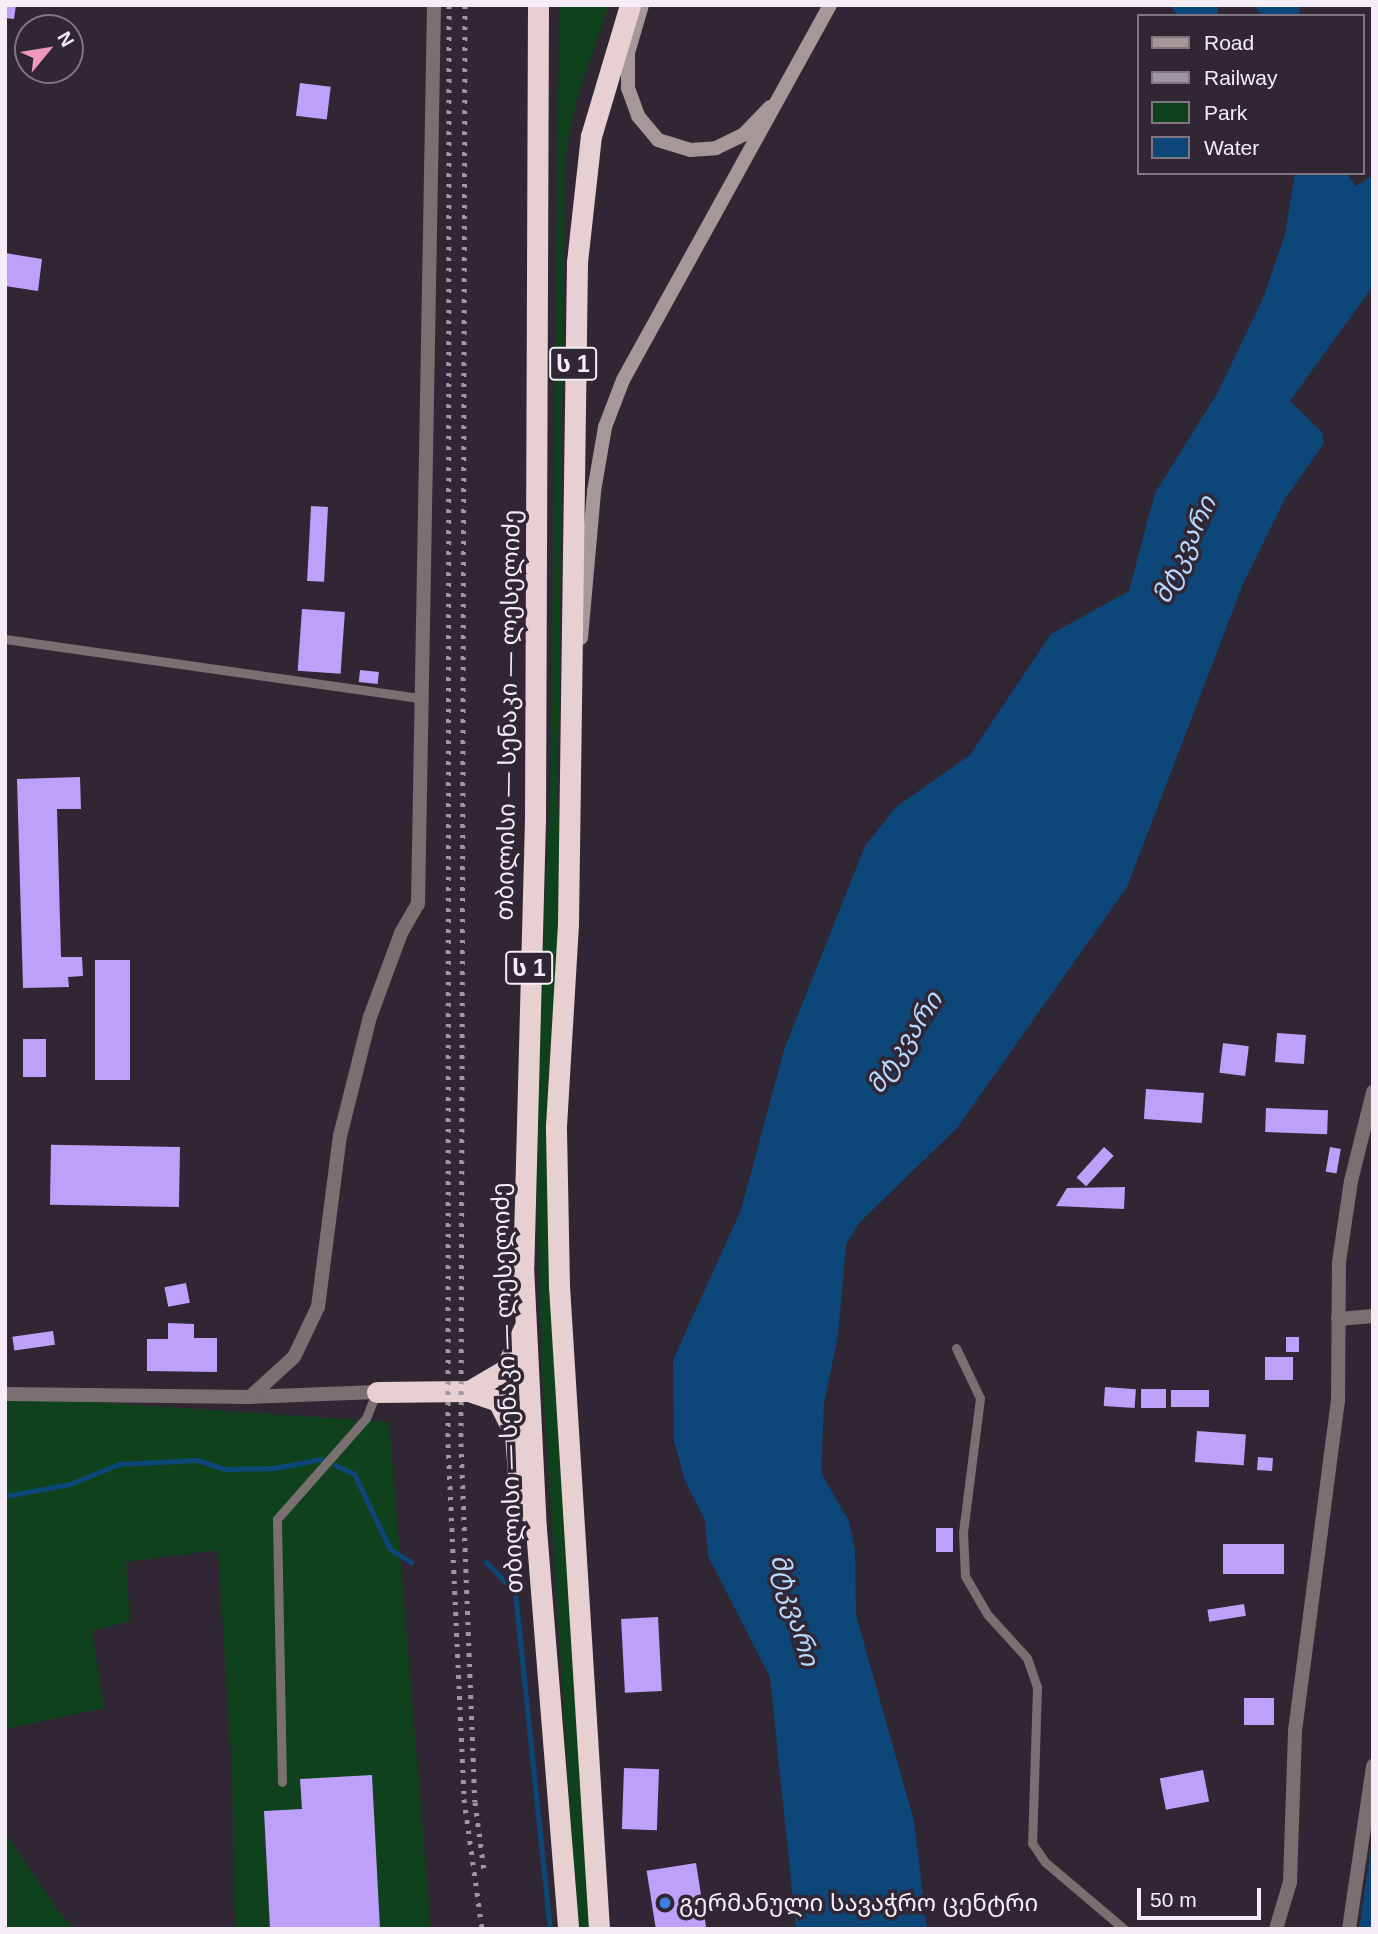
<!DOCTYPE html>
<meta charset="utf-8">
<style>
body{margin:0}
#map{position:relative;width:1378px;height:1934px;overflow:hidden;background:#312734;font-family:Helvetica,"Noto Sans Georgian",sans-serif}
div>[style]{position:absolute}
.green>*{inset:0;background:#0f411d}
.water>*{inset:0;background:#0d4679}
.stream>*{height:5px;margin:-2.5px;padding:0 2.5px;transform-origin:2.5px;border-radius:2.5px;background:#0d4679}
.building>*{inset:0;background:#bda0fa;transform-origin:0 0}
.service>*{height:9px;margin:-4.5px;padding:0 4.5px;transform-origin:4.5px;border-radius:4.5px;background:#7a7071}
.minor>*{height:14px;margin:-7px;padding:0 7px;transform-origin:7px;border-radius:7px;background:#7a7071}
.secondary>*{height:14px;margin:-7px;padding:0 7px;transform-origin:7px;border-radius:7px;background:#a69798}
.motorway>*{height:21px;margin:-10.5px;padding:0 10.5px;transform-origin:10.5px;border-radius:10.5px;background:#e8d0d2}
.rail>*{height:5px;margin-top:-2.5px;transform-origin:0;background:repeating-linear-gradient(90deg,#9e96a0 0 3.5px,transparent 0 10.5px)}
.dots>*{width:19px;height:19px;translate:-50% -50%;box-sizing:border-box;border:4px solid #312734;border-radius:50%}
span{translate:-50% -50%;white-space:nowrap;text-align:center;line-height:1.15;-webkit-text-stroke:7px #312734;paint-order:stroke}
.shield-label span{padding:2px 5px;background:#312734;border:2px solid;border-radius:5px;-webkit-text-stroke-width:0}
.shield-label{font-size:23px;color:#f4edf5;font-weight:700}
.street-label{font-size:24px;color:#f4edf5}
.poi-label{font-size:24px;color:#f4edf5}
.left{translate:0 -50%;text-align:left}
.water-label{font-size:26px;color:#b7d9fe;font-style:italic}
.frame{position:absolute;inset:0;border:7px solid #f4edf5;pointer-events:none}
.legend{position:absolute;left:1137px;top:14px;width:228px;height:161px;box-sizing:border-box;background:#312734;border:2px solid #7f7681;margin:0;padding:9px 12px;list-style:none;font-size:21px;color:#f4edf5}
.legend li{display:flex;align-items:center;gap:14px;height:35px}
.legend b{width:35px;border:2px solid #7f7681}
.north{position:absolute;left:14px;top:14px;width:70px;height:70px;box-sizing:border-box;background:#312734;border:2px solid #7f7681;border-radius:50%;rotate:60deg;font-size:19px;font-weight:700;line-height:28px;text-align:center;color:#f4edf5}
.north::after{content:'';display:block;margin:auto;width:24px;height:32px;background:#ef9ab8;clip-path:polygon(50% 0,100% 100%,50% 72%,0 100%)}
.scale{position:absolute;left:1137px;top:1888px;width:124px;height:32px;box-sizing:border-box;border:4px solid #f4edf5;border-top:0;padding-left:9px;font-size:21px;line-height:24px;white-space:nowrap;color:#f4edf5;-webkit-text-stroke:5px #312734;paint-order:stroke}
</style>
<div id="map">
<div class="green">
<div style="clip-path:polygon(559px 5px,609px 5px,576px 102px,565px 158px,558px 801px,563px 883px,548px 1077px,548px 1173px,590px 1929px,578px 1929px,577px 1917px,542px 1373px,536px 1172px,538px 1016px,550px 801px)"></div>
<div style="clip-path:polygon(5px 1396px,389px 1422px,431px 1929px,235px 1929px,232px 1772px,218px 1550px,126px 1562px,130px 1621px,92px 1631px,104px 1708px,5px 1729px)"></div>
<div style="clip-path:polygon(5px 1832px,59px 1912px,75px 1929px,5px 1929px)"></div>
</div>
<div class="water">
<div style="clip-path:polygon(1170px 5px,1218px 5px,1218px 16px,1178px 16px)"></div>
<div style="clip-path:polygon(1254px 5px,1300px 5px,1299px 16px,1262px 16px)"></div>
<div style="clip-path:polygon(1295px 173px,1346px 173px,1356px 186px,1373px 175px,1373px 286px,1290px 401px,1322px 432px,1324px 443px,1285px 499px,1243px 584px,1127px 887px,957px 1128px,860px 1222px,846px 1244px,838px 1335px,824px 1404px,821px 1473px,849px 1521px,855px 1550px,856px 1615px,914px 1821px,927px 1929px,796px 1929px,770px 1677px,708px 1556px,705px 1520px,685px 1481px,674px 1441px,673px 1360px,741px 1210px,784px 1050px,865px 846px,896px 807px,970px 755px,1051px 634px,1129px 591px,1155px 493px,1218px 392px,1264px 296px,1285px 234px)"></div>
<div style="clip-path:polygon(1373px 1837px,1373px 1929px,1359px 1929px,1366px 1882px)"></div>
</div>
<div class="stream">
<div style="left:335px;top:1465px;width:21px;rotate:25deg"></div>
<div style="left:354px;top:1474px;width:83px;rotate:64.4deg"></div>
<div style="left:390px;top:1549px;width:25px;rotate:32deg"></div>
<div style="left:5px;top:1496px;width:66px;rotate:-10.5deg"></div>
<div style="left:70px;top:1484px;width:53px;rotate:-22.2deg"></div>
<div style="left:119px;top:1464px;width:78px;rotate:-2.9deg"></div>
<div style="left:197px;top:1460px;width:28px;rotate:18deg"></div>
<div style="left:224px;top:1469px;width:50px;rotate:-1.1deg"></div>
<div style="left:274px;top:1468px;width:48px;rotate:-10.8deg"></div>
<div style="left:486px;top:1562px;width:42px;rotate:46deg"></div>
<div style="left:515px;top:1592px;width:339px;rotate:84.1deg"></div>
</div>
<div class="building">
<div style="clip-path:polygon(5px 5px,16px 5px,14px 19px,5px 18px)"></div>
<div style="left:300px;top:83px;width:31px;height:33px;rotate:7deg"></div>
<div style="clip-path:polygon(5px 253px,42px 259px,38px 291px,5px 286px)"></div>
<div style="left:311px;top:506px;width:17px;height:75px;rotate:3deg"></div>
<div style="left:302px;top:609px;width:43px;height:62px;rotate:4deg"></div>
<div style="left:360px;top:670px;width:19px;height:12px;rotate:6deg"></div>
<div style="clip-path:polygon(80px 777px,81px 809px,57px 809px,61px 957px,82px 957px,83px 976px,68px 977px,69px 987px,23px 988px,17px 779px)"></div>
<div style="left:130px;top:960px;width:120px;height:35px;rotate:90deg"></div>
<div style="left:1277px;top:1033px;width:29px;height:29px;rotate:4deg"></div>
<div style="left:23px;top:1039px;width:23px;height:38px"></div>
<div style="left:1223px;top:1043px;width:26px;height:30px;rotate:7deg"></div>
<div style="left:1146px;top:1089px;width:58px;height:30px;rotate:4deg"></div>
<div style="left:1266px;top:1108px;width:62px;height:24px;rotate:2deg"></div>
<div style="left:180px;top:1147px;width:60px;height:129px;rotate:91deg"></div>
<div style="left:1104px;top:1147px;width:13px;height:41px;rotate:42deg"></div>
<div style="left:1330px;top:1147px;width:11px;height:25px;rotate:10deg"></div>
<div style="clip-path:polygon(1125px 1187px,1124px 1209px,1056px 1206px,1067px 1188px)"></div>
<div style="left:186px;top:1283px;width:20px;height:22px;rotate:79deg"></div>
<div style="clip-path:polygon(168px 1323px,194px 1324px,194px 1338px,217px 1338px,217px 1372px,147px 1371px,147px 1339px,168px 1339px)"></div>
<div style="left:53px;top:1331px;width:14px;height:41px;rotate:82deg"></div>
<div style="left:1286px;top:1337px;width:13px;height:15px"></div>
<div style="left:1265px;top:1357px;width:28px;height:23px"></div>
<div style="left:1105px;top:1387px;width:31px;height:19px;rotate:4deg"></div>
<div style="left:1141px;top:1389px;width:25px;height:19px"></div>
<div style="left:1209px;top:1390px;width:17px;height:38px;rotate:90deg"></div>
<div style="left:1197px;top:1431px;width:49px;height:31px;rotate:4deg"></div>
<div style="left:1258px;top:1457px;width:15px;height:13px;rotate:4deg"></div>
<div style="left:936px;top:1528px;width:17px;height:24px"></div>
<div style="left:1223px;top:1544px;width:61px;height:30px"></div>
<div style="left:1244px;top:1604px;width:12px;height:37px;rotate:81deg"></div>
<div style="left:658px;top:1617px;width:74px;height:37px;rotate:87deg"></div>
<div style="left:1244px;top:1698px;width:30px;height:27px"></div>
<div style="left:624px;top:1768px;width:35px;height:61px;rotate:2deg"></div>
<div style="left:1203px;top:1770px;width:32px;height:44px;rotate:79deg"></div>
<div style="clip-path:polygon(372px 1775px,380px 1929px,270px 1929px,264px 1811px,302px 1809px,300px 1779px)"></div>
<div style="left:696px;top:1863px;width:67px;height:50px;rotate:81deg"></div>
</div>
<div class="service">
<div style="left:5px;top:639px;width:420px;rotate:8.1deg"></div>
<div style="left:956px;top:1348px;width:55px;rotate:64.4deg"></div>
<div style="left:980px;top:1398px;width:135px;rotate:97.2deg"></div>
<div style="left:963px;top:1532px;width:44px;rotate:87.4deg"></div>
<div style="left:965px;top:1576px;width:44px;rotate:59.9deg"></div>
<div style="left:987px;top:1614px;width:59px;rotate:47.7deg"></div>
<div style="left:1027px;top:1658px;width:31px;rotate:71deg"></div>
<div style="left:1037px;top:1687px;width:156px;rotate:91.8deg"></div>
<div style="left:1032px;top:1843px;width:23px;rotate:56deg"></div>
<div style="left:1045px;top:1862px;width:104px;rotate:40.3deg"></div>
<div style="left:282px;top:1782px;width:263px;rotate:-91.1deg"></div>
<div style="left:277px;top:1519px;width:135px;rotate:-48.6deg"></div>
<div style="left:366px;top:1418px;width:27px;rotate:-68deg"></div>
</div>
<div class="minor">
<div style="left:1338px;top:1319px;width:35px;rotate:-5deg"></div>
<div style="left:5px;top:1394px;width:245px;rotate:0.7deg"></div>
<div style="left:250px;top:1397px;width:127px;rotate:-2.3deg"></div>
<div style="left:250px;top:1397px;width:59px;rotate:-42.3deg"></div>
<div style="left:294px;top:1357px;width:55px;rotate:-64.4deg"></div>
<div style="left:318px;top:1307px;width:172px;rotate:-82.7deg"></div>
<div style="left:340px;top:1136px;width:123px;rotate:-75.9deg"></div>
<div style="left:370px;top:1017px;width:90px;rotate:-69.7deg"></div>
<div style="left:401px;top:933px;width:34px;rotate:-60deg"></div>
<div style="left:418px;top:904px;width:899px;rotate:-88.98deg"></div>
<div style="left:1276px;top:1929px;width:49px;rotate:-73.4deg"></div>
<div style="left:1290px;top:1882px;width:151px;rotate:-88.1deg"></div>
<div style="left:1295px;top:1731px;width:333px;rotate:-82.6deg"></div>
<div style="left:1338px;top:1401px;width:139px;rotate:-89.6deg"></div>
<div style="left:1339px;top:1262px;width:82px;rotate:-81.6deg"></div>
<div style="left:1351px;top:1181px;width:92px;rotate:-76.1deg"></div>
<div style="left:1349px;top:1929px;width:165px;rotate:-81.6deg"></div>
</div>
<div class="secondary">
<div style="left:642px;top:5px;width:50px;rotate:106.3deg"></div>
<div style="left:628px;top:53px;width:35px;rotate:90deg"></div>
<div style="left:628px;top:88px;width:30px;rotate:70deg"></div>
<div style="left:638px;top:116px;width:31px;rotate:50deg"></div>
<div style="left:658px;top:140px;width:34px;rotate:17deg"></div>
<div style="left:690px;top:150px;width:26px;rotate:-4deg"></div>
<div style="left:716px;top:148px;width:30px;rotate:-26deg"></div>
<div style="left:743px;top:135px;width:39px;rotate:-46deg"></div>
<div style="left:581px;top:638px;width:148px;rotate:-84.9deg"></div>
<div style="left:594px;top:491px;width:65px;rotate:-80.2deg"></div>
<div style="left:605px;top:427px;width:50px;rotate:-69deg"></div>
<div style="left:623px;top:380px;width:428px;rotate:-61.1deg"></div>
</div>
<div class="motorway">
<div style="left:538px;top:5px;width:814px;rotate:90.21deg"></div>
<div style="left:535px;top:819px;width:447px;rotate:91.5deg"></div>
<div style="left:523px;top:1266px;width:263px;rotate:87.2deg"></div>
<div style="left:536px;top:1529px;width:401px;rotate:85.4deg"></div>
<div style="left:469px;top:1391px;width:42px;rotate:-30.3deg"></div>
<div style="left:505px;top:1370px;width:46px;rotate:-65.7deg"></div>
<div style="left:377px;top:1392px;width:92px;rotate:-0.6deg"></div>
<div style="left:469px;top:1391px;width:31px;rotate:19deg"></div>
<div style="left:498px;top:1401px;width:38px;rotate:63deg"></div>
<div style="left:515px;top:1435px;width:63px;rotate:85.5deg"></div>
<div style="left:520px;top:1498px;width:15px;rotate:62deg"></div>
<div style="left:599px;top:1929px;width:644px;rotate:-93.56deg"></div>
<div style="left:559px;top:1286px;width:160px;rotate:-91.1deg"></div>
<div style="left:556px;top:1126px;width:203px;rotate:-86.6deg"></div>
<div style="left:568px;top:923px;width:661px;rotate:-89.22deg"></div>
<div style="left:577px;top:262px;width:127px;rotate:-83.7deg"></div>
<div style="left:591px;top:136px;width:137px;rotate:-73.4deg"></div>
</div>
<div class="rail">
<div style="left:449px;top:5px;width:1439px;rotate:90.04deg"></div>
<div style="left:448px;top:1444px;width:355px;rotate:87.4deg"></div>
<div style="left:464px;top:1799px;width:131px;rotate:82.1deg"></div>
<div style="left:465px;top:5px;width:1438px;rotate:90.16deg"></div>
<div style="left:461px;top:1443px;width:359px;rotate:87.8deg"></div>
<div style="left:475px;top:1802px;width:69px;rotate:82.5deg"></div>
</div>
<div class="dots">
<div style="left:665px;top:1903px;background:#3f7fe0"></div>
</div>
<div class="shield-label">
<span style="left:573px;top:364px">ს 1</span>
<span style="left:529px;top:968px">ს 1</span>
</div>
<div class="street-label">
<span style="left:508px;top:715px;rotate:-89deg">თბილისი — სენაკი — ლესელიძე</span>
<span style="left:507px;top:1388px;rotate:-92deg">თბილისი — სენაკი — ლესელიძე</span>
</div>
<div class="poi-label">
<span class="left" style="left:679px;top:1903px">გერმანული სავაჭრო ცენტრი</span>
</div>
<div class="water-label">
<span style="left:1185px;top:550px;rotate:-65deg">მტკვარი</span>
<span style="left:905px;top:1043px;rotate:-57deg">მტკვარი</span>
<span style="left:794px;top:1610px;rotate:74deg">მტკვარი</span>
</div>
<div class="frame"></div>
<ul class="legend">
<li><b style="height:9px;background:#a69798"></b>Road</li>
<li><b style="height:9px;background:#9e96a0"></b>Railway</li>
<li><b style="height:19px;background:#0f411d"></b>Park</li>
<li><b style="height:19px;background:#0d4679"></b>Water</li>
</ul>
<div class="north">N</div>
<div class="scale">50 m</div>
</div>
